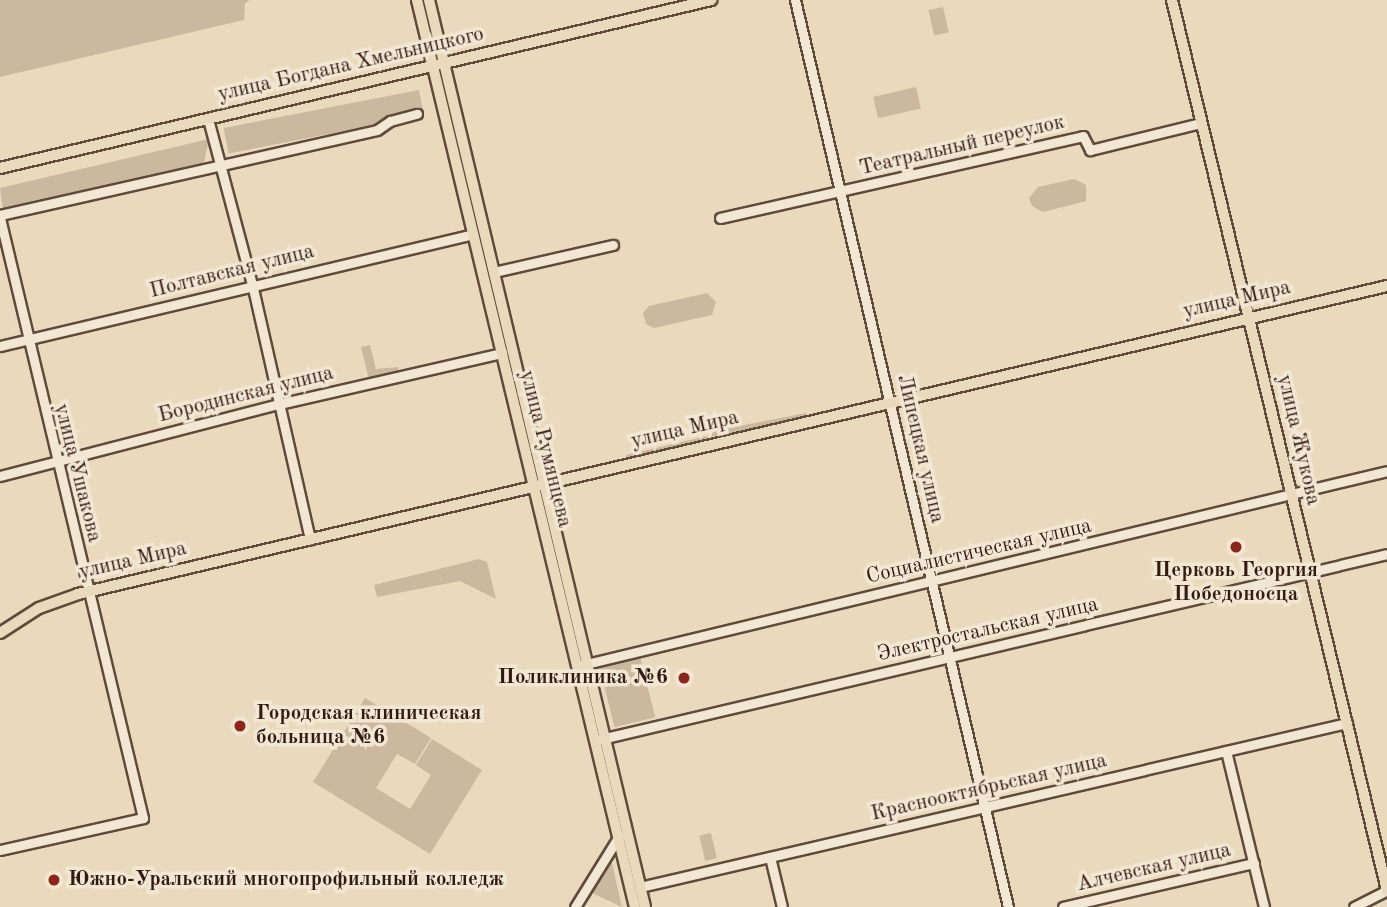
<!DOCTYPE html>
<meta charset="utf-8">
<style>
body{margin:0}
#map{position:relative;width:1387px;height:907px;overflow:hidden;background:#e9dabc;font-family:"Old Standard TT",serif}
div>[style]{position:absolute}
.green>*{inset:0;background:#cab99f;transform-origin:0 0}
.roads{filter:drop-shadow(2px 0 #604a3c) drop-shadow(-2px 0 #604a3c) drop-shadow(0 2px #604a3c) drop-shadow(0 -2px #604a3c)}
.minor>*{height:9px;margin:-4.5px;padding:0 4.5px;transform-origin:4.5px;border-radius:4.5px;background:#f1e7d3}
.major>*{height:10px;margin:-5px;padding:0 5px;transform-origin:5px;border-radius:5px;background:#e9dabc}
.dots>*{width:19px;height:19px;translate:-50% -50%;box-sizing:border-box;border:4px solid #f1e7d3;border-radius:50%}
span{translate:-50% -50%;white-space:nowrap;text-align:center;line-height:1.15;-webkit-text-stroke:7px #f1e7d3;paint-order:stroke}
.street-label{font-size:21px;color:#331a11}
.poi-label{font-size:21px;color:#331a11;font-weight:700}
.right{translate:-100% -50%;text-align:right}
.left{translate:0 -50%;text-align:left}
</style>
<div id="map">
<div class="green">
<div style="clip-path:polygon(0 0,250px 0,245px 3px,244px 20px,0 77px)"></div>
<div style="left:943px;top:7px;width:26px;height:15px;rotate:77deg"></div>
<div style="left:916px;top:87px;width:22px;height:44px;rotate:77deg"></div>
<div style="left:419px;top:90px;width:26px;height:199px;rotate:79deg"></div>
<div style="clip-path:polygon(209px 139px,203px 166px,3px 210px,0 188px)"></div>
<div style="clip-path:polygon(1074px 179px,1086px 185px,1086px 201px,1043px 212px,1032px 206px,1029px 198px,1038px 187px)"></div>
<div style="clip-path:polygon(707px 293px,716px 302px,712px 315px,654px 328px,646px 324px,643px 313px,649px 306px)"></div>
<div style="clip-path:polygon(370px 345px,376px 369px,398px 367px,399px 374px,369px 380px,361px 347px)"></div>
<div style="left:806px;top:413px;width:5px;height:97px;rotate:79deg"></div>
<div style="clip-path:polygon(707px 436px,708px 441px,627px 461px,626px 455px)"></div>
<div style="clip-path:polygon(479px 559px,487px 562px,496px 599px,460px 581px,377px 597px,374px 585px)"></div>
<div style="left:640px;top:656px;width:63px;height:42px;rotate:76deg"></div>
<div style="clip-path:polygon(365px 698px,431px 738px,415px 764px,397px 754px,376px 788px,410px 809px,431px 775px,416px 765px,432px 739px,482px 770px,430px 854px,313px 782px)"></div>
<div style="left:711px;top:833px;width:26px;height:12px;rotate:77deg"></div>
<div style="clip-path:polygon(610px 854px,622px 907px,594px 894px,591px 884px)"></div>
</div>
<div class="roads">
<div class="minor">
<div style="left:795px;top:0;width:932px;rotate:76.78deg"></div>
<div style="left:208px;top:119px;width:171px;rotate:75.1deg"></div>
<div style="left:252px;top:284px;width:262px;rotate:77.2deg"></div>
<div style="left:0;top:215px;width:386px;rotate:-12.7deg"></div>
<div style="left:377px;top:130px;width:16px;rotate:-35deg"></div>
<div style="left:390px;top:121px;width:28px;rotate:-15deg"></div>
<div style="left:0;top:218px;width:617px;rotate:76.59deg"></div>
<div style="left:143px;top:818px;width:147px;rotate:167.4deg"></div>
<div style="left:720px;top:218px;width:372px;rotate:-12.7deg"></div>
<div style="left:1083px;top:136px;width:16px;rotate:63deg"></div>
<div style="left:1090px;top:150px;width:114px;rotate:-13.7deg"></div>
<div style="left:494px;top:272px;width:122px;rotate:-12.8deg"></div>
<div style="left:0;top:346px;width:486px;rotate:-13.3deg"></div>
<div style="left:0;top:476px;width:288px;rotate:-14.5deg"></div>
<div style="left:279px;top:404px;width:229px;rotate:-12.9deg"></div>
<div style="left:582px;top:665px;width:828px;rotate:-13.55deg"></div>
<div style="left:601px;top:739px;width:807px;rotate:-13.24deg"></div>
<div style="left:1226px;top:751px;width:161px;rotate:76.3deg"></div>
<div style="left:770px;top:857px;width:51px;rotate:76.5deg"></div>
<div style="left:640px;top:887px;width:726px;rotate:-13.06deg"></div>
<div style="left:575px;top:907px;width:84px;rotate:-58.2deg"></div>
<div style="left:1063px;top:907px;width:196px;rotate:-13deg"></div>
<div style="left:1354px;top:907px;width:37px;rotate:-27deg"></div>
</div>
<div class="major">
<div style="left:417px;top:0;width:933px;rotate:76.49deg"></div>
<div style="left:429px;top:0;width:932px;rotate:76.6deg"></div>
<div style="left:1172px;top:0;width:916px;rotate:76.42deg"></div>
<div style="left:0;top:168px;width:731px;rotate:-13.29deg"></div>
<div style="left:0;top:633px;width:46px;rotate:-32.7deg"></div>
<div style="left:39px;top:608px;width:41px;rotate:-19.7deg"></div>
<div style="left:78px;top:594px;width:1345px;rotate:-13.24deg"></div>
</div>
</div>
<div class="dots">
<div style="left:1236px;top:547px;background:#8f2418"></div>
<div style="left:684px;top:678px;background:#8f2418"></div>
<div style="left:240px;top:726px;background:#8f2418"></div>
<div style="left:54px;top:880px;background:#8f2418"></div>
</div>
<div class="street-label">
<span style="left:351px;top:65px;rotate:-13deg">улица Богдана Хмельницкого</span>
<span style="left:962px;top:146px;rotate:-13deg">Театральный переулок</span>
<span style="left:232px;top:272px;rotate:-14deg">Полтавская улица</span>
<span style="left:1237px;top:300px;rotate:-13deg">улица Мира</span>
<span style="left:246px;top:395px;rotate:-14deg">Бородинская улица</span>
<span style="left:685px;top:430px;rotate:-13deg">улица Мира</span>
<span style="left:1298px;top:440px;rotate:77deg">улица Жукова</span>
<span style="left:545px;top:449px;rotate:76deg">улица Румянцева</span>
<span style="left:920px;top:449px;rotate:77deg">Липецкая улица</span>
<span style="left:77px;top:473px;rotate:76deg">улица Ушакова</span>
<span style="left:979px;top:552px;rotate:-13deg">Социалистическая улица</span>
<span style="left:133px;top:561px;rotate:-13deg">улица Мира</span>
<span style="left:988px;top:630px;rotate:-13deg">Электростальская улица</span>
<span style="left:989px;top:788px;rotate:-13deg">Краснооктябрьская улица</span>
<span style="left:1154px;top:868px;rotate:-13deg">Алчевская улица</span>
</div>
<div class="poi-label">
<span style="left:1236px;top:583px">Церковь Георгия<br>Победоносца</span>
<span class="right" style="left:668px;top:678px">Поликлиника №6</span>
<span class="left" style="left:256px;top:726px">Городская клиническая<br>больница №6</span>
<span class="left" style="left:68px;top:880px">Южно-Уральский многопрофильный колледж</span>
</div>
</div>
